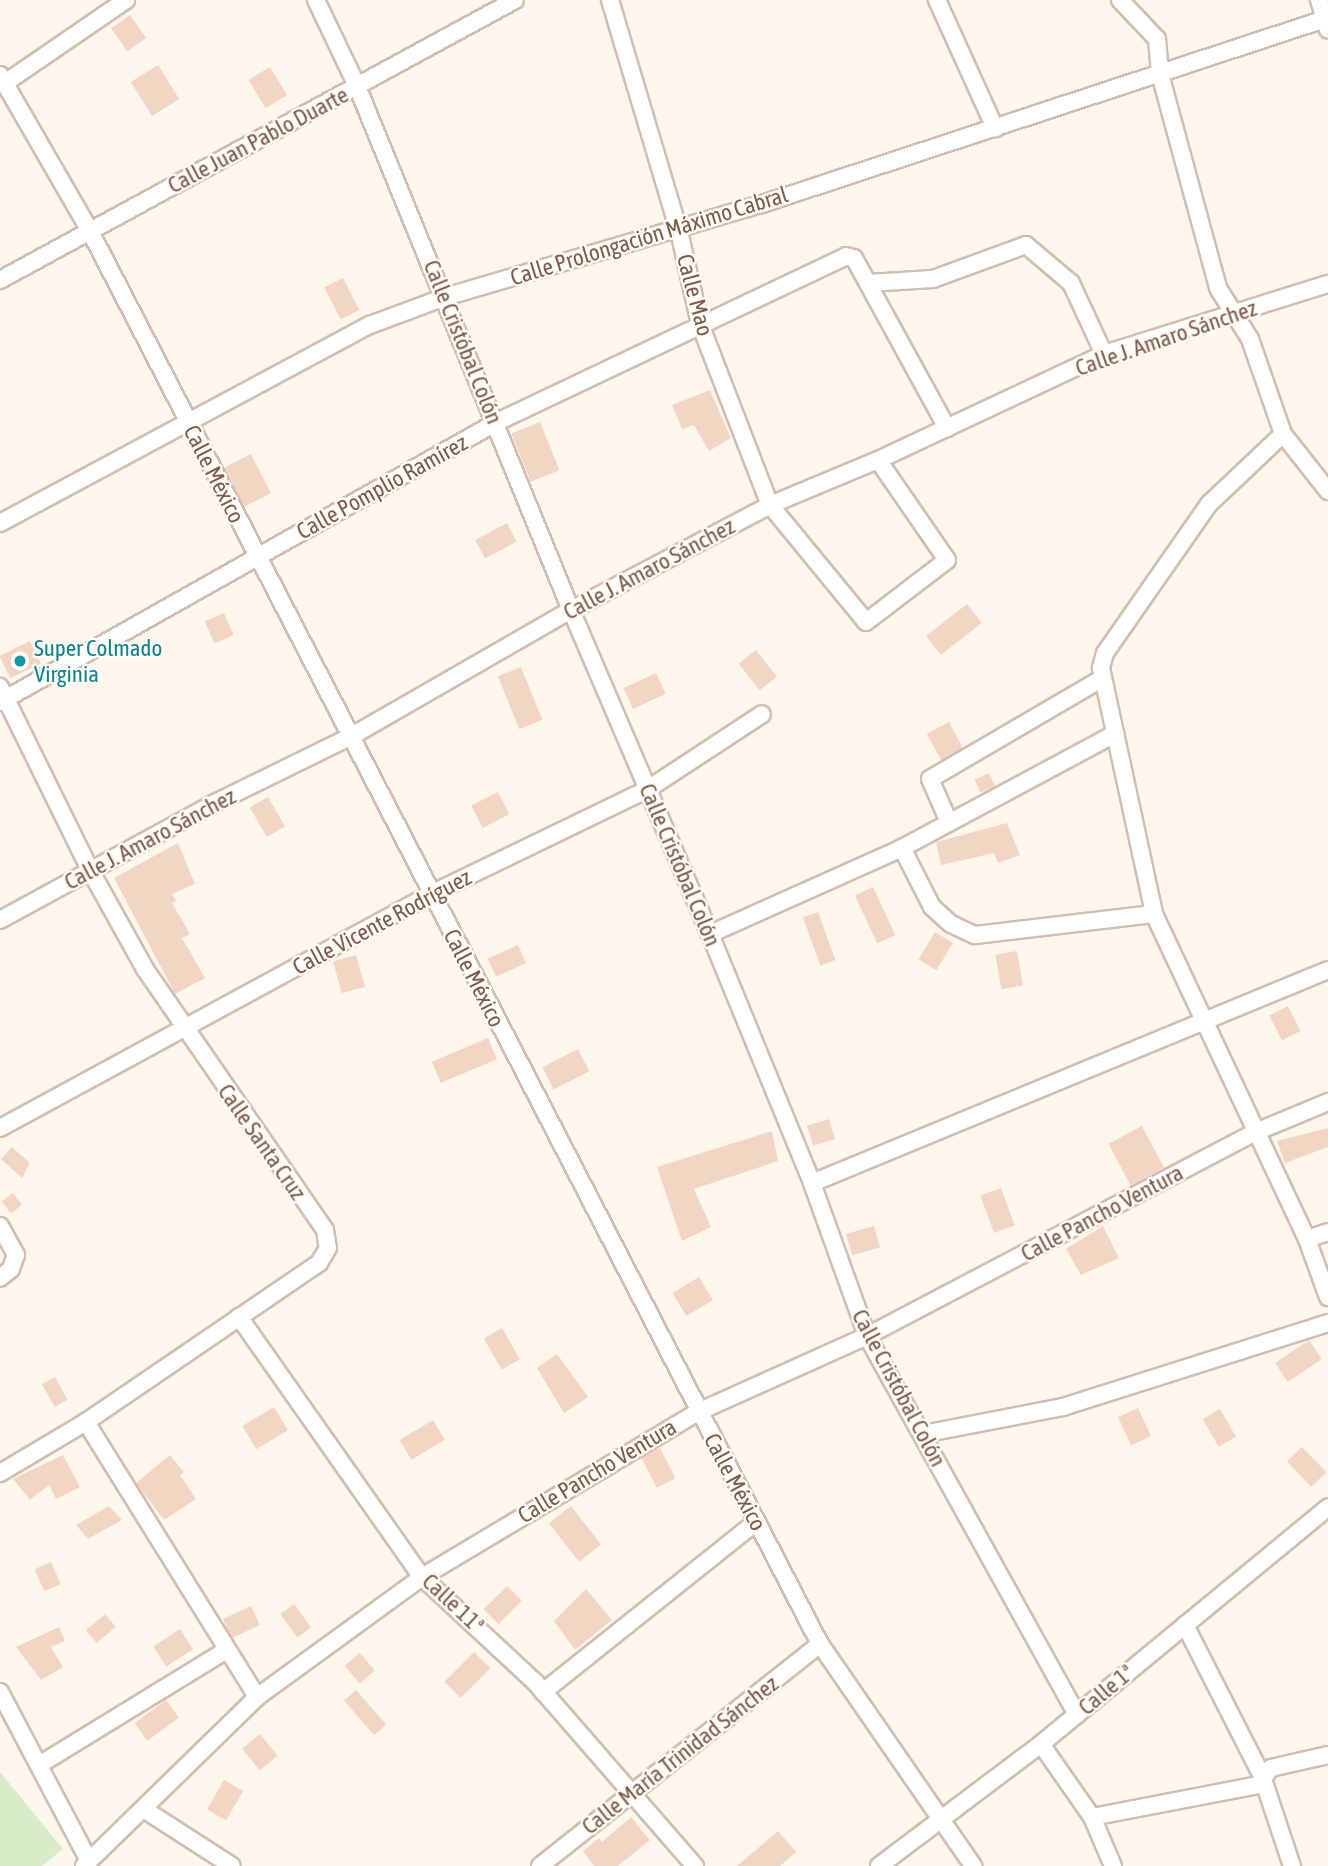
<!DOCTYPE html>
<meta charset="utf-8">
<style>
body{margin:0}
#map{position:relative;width:1328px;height:1866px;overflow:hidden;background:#fdf6ec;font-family:"Asap Condensed",sans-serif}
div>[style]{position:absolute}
.green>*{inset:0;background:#d8ecc9}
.building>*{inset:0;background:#f3d5c3;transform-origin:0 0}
.roads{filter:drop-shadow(2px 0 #d1beb0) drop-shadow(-2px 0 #d1beb0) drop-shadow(0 2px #d1beb0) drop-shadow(0 -2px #d1beb0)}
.minor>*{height:16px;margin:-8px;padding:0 8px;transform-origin:8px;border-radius:8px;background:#fff}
.dots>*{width:19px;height:19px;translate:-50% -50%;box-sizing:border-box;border:4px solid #fffaf3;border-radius:50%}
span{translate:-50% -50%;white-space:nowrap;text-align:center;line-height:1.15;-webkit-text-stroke:5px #fffaf3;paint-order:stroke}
.street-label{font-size:23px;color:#7a5c4d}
.culture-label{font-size:23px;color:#0d838f}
.left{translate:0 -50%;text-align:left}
</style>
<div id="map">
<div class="green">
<div style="clip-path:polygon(0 1772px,63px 1849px,42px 1866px,0 1866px)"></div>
</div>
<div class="building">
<div style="left:130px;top:15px;width:28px;height:23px;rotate:55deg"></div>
<div style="left:158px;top:65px;width:40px;height:32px;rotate:58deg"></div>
<div style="left:270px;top:67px;width:33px;height:25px;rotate:59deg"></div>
<div style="left:343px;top:278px;width:36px;height:21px;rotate:63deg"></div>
<div style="clip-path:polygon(710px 390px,731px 438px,709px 451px,694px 425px,682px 429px,672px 405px)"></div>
<div style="left:540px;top:422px;width:52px;height:31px;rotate:68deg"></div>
<div style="left:251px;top:454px;width:44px;height:30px;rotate:63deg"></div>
<div style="left:507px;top:523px;width:21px;height:36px;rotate:62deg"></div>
<div style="left:967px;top:604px;width:24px;height:52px;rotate:52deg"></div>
<div style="left:224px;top:613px;width:24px;height:21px;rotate:66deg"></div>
<div style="left:30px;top:641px;width:25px;height:34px;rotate:64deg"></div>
<div style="left:756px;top:650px;width:34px;height:22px;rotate:52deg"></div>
<div style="left:521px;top:667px;width:57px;height:25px;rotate:68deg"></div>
<div style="left:656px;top:673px;width:23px;height:36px;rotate:65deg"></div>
<div style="left:949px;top:722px;width:30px;height:25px;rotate:62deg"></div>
<div style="left:989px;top:773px;width:14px;height:16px;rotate:65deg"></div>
<div style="left:498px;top:792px;width:25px;height:30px;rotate:63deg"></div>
<div style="left:268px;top:797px;width:34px;height:21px;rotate:60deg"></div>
<div style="clip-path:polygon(1007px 823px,1020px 855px,998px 863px,994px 853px,941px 865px,936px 842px)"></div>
<div style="clip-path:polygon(178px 843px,195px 884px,172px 894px,176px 901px,172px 903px,190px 934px,182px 938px,205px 978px,175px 994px,114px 878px)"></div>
<div style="left:873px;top:887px;width:53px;height:20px;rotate:65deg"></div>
<div style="left:818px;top:912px;width:51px;height:16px;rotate:70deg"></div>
<div style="left:935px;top:932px;width:21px;height:32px;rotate:31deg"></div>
<div style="left:518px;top:945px;width:20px;height:33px;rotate:66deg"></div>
<div style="left:1017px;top:951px;width:35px;height:22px;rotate:80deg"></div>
<div style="left:356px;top:955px;width:33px;height:24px;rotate:74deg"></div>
<div style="left:1288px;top:1006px;width:28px;height:21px;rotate:63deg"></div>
<div style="left:488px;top:1038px;width:23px;height:61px;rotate:67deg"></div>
<div style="left:578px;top:1049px;width:25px;height:40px;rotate:63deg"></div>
<div style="left:829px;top:1119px;width:21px;height:23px;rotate:73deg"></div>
<div style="left:1142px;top:1126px;width:47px;height:38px;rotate:62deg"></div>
<div style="clip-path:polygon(1328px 1128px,1328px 1147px,1285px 1163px,1277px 1141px)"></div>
<div style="clip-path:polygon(772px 1131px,778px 1161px,694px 1189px,711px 1227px,682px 1241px,657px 1167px)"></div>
<div style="clip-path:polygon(12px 1147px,30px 1163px,22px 1178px,1px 1159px)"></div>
<div style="left:1001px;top:1188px;width:40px;height:22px;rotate:70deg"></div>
<div style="left:13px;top:1193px;width:15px;height:14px;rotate:53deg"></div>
<div style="left:874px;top:1226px;width:22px;height:29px;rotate:74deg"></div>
<div style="clip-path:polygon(1103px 1226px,1119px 1258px,1081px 1275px,1066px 1249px)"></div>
<div style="left:699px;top:1277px;width:27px;height:31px;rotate:59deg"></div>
<div style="left:502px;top:1328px;width:36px;height:21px;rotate:60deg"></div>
<div style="left:1309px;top:1340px;width:23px;height:41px;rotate:56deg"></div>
<div style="clip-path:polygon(557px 1354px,588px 1397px,564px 1413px,537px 1368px)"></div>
<div style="left:55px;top:1377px;width:26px;height:15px;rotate:61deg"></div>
<div style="left:274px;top:1407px;width:27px;height:37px;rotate:59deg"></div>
<div style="left:1138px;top:1408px;width:31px;height:22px;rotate:65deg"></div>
<div style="left:1220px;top:1409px;width:32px;height:20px;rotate:60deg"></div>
<div style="left:433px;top:1420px;width:23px;height:39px;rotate:59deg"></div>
<div style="left:1302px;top:1447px;width:35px;height:21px;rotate:46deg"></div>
<div style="left:660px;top:1448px;width:34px;height:21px;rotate:63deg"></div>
<div style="clip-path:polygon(63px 1455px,80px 1487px,56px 1499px,49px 1485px,30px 1500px,13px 1479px)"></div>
<div style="clip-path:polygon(170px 1455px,184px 1472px,180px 1475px,196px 1499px,164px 1520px,136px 1483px)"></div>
<div style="clip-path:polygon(109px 1506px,122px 1520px,88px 1539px,76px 1525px)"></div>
<div style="left:571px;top:1506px;width:49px;height:28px;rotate:52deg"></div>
<div style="left:51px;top:1562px;width:24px;height:18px;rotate:66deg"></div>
<div style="left:507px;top:1586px;width:21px;height:33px;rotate:45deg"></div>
<div style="clip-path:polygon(586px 1589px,612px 1620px,575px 1650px,554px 1621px)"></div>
<div style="left:294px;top:1604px;width:29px;height:17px;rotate:54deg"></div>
<div style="left:251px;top:1606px;width:21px;height:31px;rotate:65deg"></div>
<div style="left:105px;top:1614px;width:17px;height:25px;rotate:50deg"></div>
<div style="clip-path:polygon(59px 1627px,65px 1641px,51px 1647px,63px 1667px,41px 1680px,16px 1647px)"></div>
<div style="left:180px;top:1629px;width:24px;height:32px;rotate:57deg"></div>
<div style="left:474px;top:1652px;width:23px;height:42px;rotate:45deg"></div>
<div style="left:360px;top:1653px;width:23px;height:20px;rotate:50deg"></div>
<div style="left:356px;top:1690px;width:46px;height:16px;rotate:49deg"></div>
<div style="left:166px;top:1700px;width:22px;height:39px;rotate:54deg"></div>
<div style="left:260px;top:1734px;width:28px;height:23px;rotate:51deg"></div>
<div style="left:224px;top:1780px;width:22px;height:34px;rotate:30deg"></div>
<div style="clip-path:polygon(631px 1817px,650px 1840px,618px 1866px,594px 1866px,583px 1851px,599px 1838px,602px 1842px)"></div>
<div style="clip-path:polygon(778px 1831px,796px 1852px,780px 1866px,737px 1866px)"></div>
</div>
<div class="roads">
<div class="minor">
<div style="left:316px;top:0;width:95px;rotate:64.5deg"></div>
<div style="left:357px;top:86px;width:566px;rotate:67.79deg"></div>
<div style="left:571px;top:610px;width:353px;rotate:66.8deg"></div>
<div style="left:710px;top:934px;width:269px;rotate:67.7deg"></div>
<div style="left:812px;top:1183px;width:163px;rotate:70.2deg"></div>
<div style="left:867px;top:1336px;width:433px;rotate:61deg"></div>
<div style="left:610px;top:0;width:241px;rotate:73.4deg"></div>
<div style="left:679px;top:231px;width:95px;rotate:77.3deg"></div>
<div style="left:700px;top:324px;width:194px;rotate:68.9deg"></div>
<div style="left:770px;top:505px;width:151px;rotate:50.6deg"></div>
<div style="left:866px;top:622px;width:102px;rotate:-37.4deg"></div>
<div style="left:947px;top:560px;width:121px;rotate:-124.6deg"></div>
<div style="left:937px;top:0;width:141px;rotate:65.6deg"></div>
<div style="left:1120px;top:0;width:54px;rotate:46.5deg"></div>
<div style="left:1157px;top:39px;width:35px;rotate:85deg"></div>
<div style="left:1160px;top:74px;width:222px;rotate:74.8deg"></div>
<div style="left:1218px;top:288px;width:60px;rotate:57.9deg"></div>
<div style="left:1250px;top:339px;width:101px;rotate:70.8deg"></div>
<div style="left:1283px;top:434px;width:73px;rotate:51.7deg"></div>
<div style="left:1319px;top:0;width:31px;rotate:73deg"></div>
<div style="left:0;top:75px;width:180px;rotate:60deg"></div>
<div style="left:90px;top:231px;width:1590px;rotate:62.68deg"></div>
<div style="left:820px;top:1644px;width:270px;rotate:55.4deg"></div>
<div style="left:5px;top:83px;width:147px;rotate:-34.4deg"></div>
<div style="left:0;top:280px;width:586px;rotate:-28.53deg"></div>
<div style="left:868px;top:283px;width:65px;rotate:-3.5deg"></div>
<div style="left:933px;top:279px;width:99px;rotate:-20.1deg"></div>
<div style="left:1026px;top:245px;width:59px;rotate:40.2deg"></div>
<div style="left:1071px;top:283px;width:78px;rotate:65.1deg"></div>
<div style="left:1283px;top:434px;width:102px;rotate:136.6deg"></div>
<div style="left:1209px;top:504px;width:182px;rotate:124.9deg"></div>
<div style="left:1105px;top:653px;width:16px;rotate:105deg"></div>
<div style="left:1101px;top:668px;width:252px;rotate:77.8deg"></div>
<div style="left:1154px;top:914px;width:359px;rotate:64.8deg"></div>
<div style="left:1307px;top:1239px;width:62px;rotate:70.1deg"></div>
<div style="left:0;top:523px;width:420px;rotate:-28.2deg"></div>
<div style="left:370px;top:325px;width:80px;rotate:-20.5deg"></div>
<div style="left:445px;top:297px;width:330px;rotate:-16.4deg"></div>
<div style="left:762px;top:204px;width:596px;rotate:-18.19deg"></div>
<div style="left:0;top:687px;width:204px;rotate:63.8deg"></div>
<div style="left:90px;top:870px;width:113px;rotate:60.9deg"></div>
<div style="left:145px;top:969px;width:317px;rotate:55.4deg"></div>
<div style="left:325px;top:1230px;width:18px;rotate:81deg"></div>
<div style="left:328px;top:1248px;width:17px;rotate:121deg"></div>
<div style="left:319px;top:1263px;width:282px;rotate:145.7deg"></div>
<div style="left:86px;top:1422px;width:100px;rotate:149.3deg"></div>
<div style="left:0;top:702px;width:570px;rotate:-29.4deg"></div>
<div style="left:497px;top:422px;width:386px;rotate:-25.4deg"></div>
<div style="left:846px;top:256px;width:8px;rotate:14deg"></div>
<div style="left:854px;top:258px;width:194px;rotate:61.3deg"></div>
<div style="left:949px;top:822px;width:47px;rotate:-113.8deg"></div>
<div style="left:930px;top:779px;width:200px;rotate:-30.3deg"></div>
<div style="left:902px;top:848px;width:66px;rotate:63deg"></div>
<div style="left:932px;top:907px;width:25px;rotate:42deg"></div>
<div style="left:951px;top:924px;width:26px;rotate:25deg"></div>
<div style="left:975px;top:935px;width:180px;rotate:-6.7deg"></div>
<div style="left:0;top:920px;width:243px;rotate:-28.6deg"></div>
<div style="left:213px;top:804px;width:153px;rotate:-26.1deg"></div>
<div style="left:350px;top:737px;width:255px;rotate:-29.9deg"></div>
<div style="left:571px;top:610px;width:225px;rotate:-27.8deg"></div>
<div style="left:770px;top:505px;width:117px;rotate:-22.6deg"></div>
<div style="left:878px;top:460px;width:250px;rotate:-25.1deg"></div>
<div style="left:1104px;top:354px;width:235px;rotate:-17.4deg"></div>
<div style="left:710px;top:934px;width:210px;rotate:-24.1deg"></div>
<div style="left:902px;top:848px;width:242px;rotate:-28.2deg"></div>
<div style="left:0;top:1128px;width:490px;rotate:-28.5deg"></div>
<div style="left:431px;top:894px;width:241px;rotate:-25.8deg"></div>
<div style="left:648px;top:789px;width:136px;rotate:-33.3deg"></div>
<div style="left:812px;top:1183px;width:558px;rotate:-22.43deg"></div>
<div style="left:0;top:1226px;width:33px;rotate:61deg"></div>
<div style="left:16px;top:1255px;width:15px;rotate:110deg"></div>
<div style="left:11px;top:1269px;width:14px;rotate:141deg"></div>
<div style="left:1307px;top:1239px;width:22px;rotate:-18deg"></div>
<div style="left:239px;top:1317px;width:318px;rotate:54.9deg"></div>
<div style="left:422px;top:1577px;width:154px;rotate:42.9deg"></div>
<div style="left:535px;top:1682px;width:244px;rotate:49deg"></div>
<div style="left:86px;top:1422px;width:324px;rotate:58.1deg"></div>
<div style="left:923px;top:1434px;width:143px;rotate:-10.9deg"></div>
<div style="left:1063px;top:1407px;width:278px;rotate:-17.6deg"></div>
<div style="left:1185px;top:1625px;width:169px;rotate:63deg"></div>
<div style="left:1262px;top:1776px;width:95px;rotate:71.6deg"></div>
<div style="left:0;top:1692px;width:191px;rotate:62.2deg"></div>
<div style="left:543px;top:1692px;width:273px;rotate:-38.6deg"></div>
<div style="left:1041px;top:1744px;width:89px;rotate:55.1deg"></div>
<div style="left:1092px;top:1817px;width:53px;rotate:66.8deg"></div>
<div style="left:39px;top:1765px;width:220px;rotate:-31.5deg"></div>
<div style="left:145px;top:1810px;width:103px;rotate:32.8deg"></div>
<div style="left:1092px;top:1817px;width:169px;rotate:-10.9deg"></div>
<div style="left:1258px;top:1785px;width:21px;rotate:-53deg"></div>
<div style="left:1271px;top:1768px;width:58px;rotate:-12.8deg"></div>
<div style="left:84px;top:1866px;width:242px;rotate:-44.3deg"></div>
<div style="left:257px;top:1697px;width:204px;rotate:-36deg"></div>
<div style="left:422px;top:1577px;width:322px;rotate:-30.9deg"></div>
<div style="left:698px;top:1412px;width:185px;rotate:-24.2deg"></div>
<div style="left:867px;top:1336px;width:441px;rotate:-27.7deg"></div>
<div style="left:1258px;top:1131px;width:76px;rotate:-22.5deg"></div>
<div style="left:540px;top:1866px;width:357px;rotate:-38.4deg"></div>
<div style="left:879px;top:1866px;width:203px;rotate:-37deg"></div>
<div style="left:1041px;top:1744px;width:372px;rotate:-39.5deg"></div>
</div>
</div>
<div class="dots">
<div style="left:20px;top:661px;background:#0f9aa8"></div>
</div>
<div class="street-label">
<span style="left:258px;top:140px;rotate:-28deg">Calle Juan Pablo Duarte</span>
<span style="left:649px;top:236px;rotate:-17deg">Calle Prolongación Máximo Cabral</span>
<span style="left:695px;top:295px;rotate:75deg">Calle Mao</span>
<span style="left:1166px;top:338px;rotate:-19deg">Calle J. Amaro Sánchez</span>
<span style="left:463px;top:342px;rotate:68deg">Calle Cristóbal Colón</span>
<span style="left:214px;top:474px;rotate:63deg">Calle México</span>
<span style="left:382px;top:487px;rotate:-29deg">Calle Pomplio Ramírez</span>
<span style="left:649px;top:569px;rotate:-28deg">Calle J. Amaro Sánchez</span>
<span style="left:150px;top:839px;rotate:-28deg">Calle J. Amaro Sánchez</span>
<span style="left:680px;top:865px;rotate:67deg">Calle Cristóbal Colón</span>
<span style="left:382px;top:922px;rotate:-28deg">Calle Vicente Rodríguez</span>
<span style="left:474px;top:978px;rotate:63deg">Calle México</span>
<span style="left:262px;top:1142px;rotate:55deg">Calle Santa Cruz</span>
<span style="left:1102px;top:1213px;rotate:-28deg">Calle Pancho Ventura</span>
<span style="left:899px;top:1388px;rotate:62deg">Calle Cristóbal Colón</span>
<span style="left:597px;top:1471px;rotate:-31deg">Calle Pancho Ventura</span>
<span style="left:735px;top:1482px;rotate:62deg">Calle México</span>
<span style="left:453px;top:1603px;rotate:43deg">Calle 11ª</span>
<span style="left:1106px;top:1690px;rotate:-40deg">Calle 1ª</span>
<span style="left:680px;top:1755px;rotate:-38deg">Calle María Trinidad Sánchez</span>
</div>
<div class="culture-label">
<span class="left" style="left:34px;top:661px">Super Colmado<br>Virginia</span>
</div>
</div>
